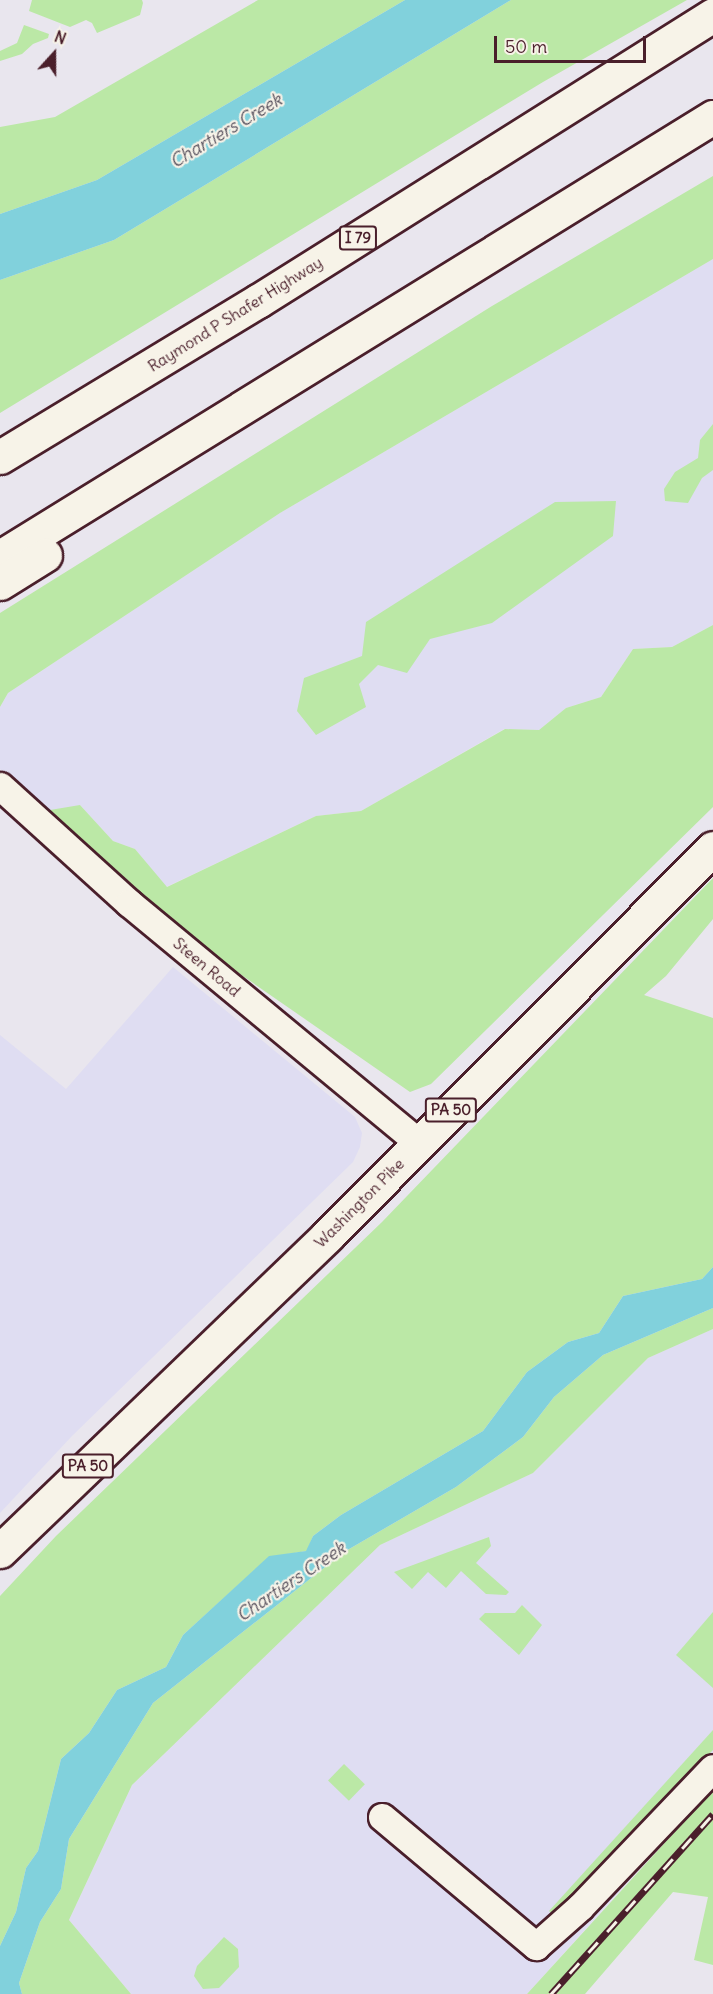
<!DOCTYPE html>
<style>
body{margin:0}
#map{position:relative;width:713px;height:1994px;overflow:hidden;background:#e9e6ee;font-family:Delius,sans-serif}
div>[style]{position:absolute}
.built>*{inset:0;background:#dfddf2}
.green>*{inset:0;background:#bbe8a6;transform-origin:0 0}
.water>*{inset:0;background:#81d1dc}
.roads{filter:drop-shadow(2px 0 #4a1f2b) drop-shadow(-2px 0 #4a1f2b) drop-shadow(0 2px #4a1f2b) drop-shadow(0 -2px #4a1f2b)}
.minor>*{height:27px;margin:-13.5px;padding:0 13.5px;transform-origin:13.5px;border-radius:13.5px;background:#f7f3e8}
.major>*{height:33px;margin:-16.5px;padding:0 16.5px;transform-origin:16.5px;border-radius:16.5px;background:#f7f3e8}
.highway>*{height:33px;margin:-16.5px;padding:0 16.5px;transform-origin:16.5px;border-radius:16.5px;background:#f7f3e8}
.rail>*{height:7px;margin-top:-3.5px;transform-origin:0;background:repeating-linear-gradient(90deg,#f7f3e8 0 14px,#4a1f2b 0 28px);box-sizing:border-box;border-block:2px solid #4a1f2b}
span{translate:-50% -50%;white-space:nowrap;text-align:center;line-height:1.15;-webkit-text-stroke:4.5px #f7f3e8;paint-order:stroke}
.shield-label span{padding:2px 4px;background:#f7f3e8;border:2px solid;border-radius:4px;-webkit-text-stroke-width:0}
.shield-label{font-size:15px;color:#4a1f2b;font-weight:700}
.street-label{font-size:16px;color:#4a1f2b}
.water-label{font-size:18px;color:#5a5460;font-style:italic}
.north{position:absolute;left:24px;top:24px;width:60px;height:60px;-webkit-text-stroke:4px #f7f3e8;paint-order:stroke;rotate:21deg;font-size:16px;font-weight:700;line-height:24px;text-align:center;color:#4a1f2b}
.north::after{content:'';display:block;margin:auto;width:21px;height:27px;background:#4a1f2b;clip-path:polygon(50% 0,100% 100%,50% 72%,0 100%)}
.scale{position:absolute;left:494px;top:36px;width:152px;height:27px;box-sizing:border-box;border:3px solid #4a1f2b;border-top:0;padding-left:8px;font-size:18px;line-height:21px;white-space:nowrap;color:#4a1f2b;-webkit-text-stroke:4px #f7f3e8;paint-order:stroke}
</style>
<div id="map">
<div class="built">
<div style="clip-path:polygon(713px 259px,713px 625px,672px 647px,633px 649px,601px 697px,566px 708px,539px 730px,504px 729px,361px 811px,316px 816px,166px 887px,135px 849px,113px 841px,80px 805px,52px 825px,0 769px,0 707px,8px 693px,280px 513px)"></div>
<div style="clip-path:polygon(173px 967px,355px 1117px,362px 1133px,360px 1147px,353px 1162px,72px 1436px,0 1513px,0 1035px,66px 1089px)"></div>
<div style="clip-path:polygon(713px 1329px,713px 1788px,527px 1994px,131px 1994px,69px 1920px,132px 1785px,380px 1545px,533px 1473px,648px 1358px)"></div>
</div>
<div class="green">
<div style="clip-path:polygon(32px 0,142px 0,143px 3px,140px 15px,97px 33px,92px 23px,86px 20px,70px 27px,29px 11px)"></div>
<div style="clip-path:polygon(258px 0,405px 0,97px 180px,0 214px,0 127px,55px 117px)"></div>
<div style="clip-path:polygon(511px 0,687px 0,543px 82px,0 413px,0 280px,114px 240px)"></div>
<div style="clip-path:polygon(24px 25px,49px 34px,48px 38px,33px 44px,22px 54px,0 61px,0 51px,17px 43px)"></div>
<div style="clip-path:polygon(713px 176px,713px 259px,280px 513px,8px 693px,0 707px,0 613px,492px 306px)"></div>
<div style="clip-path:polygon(713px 424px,713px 470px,702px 478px,688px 503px,665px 501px,664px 489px,675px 472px,698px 458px,700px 440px)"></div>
<div style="clip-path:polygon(616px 501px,613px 536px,492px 623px,430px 639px,407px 673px,378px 665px,359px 684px,366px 707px,316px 735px,297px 711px,304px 678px,362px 656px,366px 622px,555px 502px)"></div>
<div style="clip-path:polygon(713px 625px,713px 807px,431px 1084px,410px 1092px,230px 967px,52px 825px,50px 810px,80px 805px,113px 841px,135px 849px,167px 887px,316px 816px,361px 811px,505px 729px,539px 730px,566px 708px,601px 697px,633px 649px,672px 647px)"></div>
<div style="clip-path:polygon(713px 878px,713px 919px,666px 976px,644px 995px,713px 1018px,713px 1267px,702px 1279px,623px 1296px,599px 1333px,568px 1342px,527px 1372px,483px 1431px,341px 1515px,313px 1536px,307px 1551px,269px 1557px,183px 1635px,166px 1667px,117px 1690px,89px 1733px,61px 1759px,38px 1851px,26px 1868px,16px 1912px,0 1946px,0 1596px,56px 1536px,382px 1222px)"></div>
<div style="clip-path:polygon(713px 1308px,713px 1329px,648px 1358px,533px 1473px,380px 1545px,132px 1785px,69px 1920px,131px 1994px,22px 1994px,19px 1983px,40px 1922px,61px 1889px,69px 1839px,153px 1703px,344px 1552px,456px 1487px,523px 1437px,554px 1397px,603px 1355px)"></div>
<div style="clip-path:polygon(489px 1537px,491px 1546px,476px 1563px,509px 1592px,506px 1595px,486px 1594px,461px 1571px,446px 1588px,428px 1572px,412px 1589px,394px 1572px)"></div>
<div style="clip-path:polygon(522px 1605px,542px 1625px,519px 1655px,479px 1619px,485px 1613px,515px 1613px)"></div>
<div style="clip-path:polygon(713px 1612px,713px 1688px,676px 1655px)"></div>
<div style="clip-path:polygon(713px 1730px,713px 1750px,556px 1917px,549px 1911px)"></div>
<div style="left:344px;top:1764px;width:29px;height:23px;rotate:44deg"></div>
<div style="clip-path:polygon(713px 1790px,713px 1965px,694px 1960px,708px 1897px,673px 1892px,585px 1994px,527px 1994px)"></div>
<div style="clip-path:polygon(224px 1937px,238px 1949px,239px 1967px,219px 1988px,203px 1989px,194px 1976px,197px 1966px)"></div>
</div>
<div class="water">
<div style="clip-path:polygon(405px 0,511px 0,114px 240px,0 280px,0 214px,97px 180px)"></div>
<div style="clip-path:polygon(713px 1267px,713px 1308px,603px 1355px,554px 1397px,523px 1437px,456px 1487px,344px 1552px,153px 1703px,69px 1839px,61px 1889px,40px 1922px,19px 1983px,22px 1994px,0 1994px,0 1946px,16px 1912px,26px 1868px,38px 1851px,61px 1759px,89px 1733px,117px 1690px,166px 1667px,183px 1635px,269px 1556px,306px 1551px,313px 1536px,341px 1515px,483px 1431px,527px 1372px,568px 1342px,599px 1333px,623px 1296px,702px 1279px)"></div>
</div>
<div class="roads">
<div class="minor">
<div style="left:0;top:786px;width:174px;rotate:42.2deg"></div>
<div style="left:129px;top:903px;width:376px;rotate:39.6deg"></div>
<div style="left:382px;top:1817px;width:201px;rotate:40deg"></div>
<div style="left:536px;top:1946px;width:59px;rotate:-41.6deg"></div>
<div style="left:580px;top:1907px;width:192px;rotate:-46.3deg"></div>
</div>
<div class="major">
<div style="left:0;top:1551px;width:454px;rotate:-43.9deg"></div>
<div style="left:327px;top:1236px;width:547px;rotate:-45.15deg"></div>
</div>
<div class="highway">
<div style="left:0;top:457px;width:301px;rotate:-31.2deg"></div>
<div style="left:258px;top:301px;width:537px;rotate:-32.15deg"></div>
<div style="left:0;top:557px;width:838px;rotate:-31.68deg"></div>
<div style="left:0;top:583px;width:53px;rotate:-31.9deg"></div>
</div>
</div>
<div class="rail">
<div style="left:551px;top:1994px;width:242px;rotate:-48deg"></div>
</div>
<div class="shield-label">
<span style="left:358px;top:238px">I 79</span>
<span style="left:451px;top:1110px">PA 50</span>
<span style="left:88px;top:1466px">PA 50</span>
</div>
<div class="street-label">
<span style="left:235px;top:314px;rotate:-32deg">Raymond P Shafer Highway</span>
<span style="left:207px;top:967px;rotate:40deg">Steen Road</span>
<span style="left:359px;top:1203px;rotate:-45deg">Washington Pike</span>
</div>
<div class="water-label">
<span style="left:226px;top:131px;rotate:-31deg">Chartiers Creek</span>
<span style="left:291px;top:1582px;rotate:-34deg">Chartiers Creek</span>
</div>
<div class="north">N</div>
<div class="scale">50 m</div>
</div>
